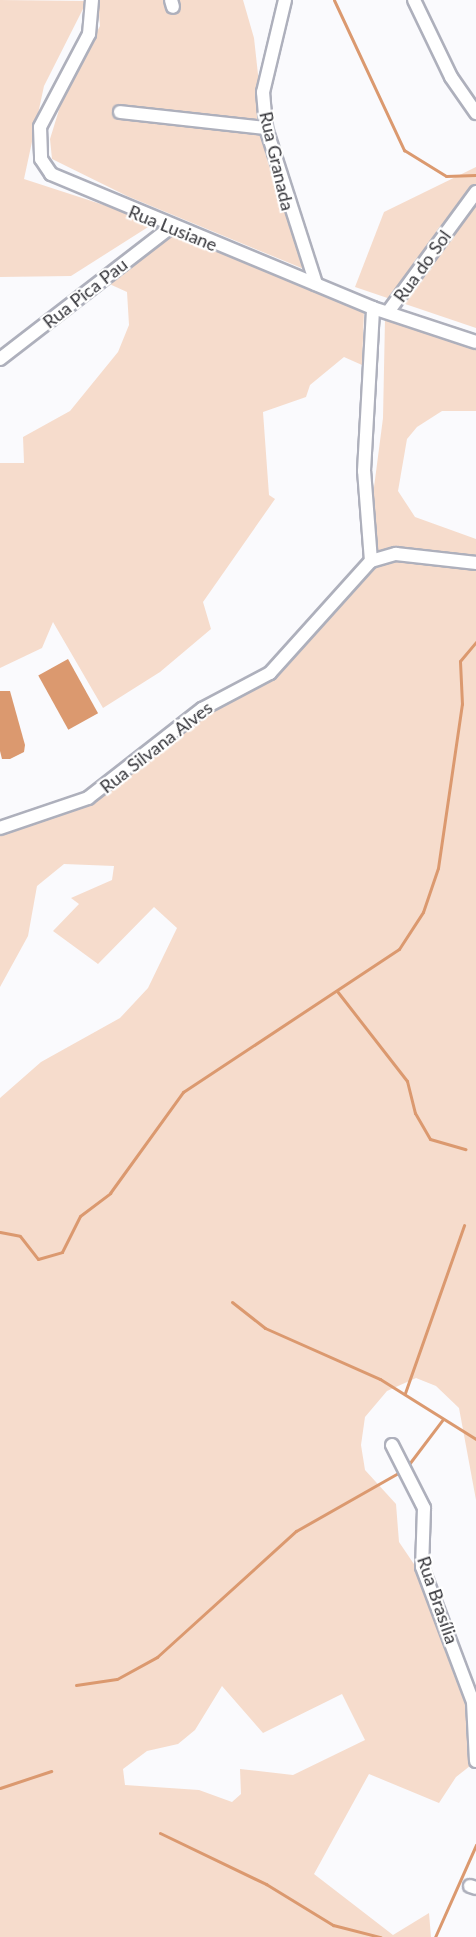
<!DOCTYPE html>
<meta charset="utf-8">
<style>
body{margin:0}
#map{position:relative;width:476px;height:1937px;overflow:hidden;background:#fafafd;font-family:Lato,sans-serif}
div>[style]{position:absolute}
.green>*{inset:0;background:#f6dccc}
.water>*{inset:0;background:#db996f;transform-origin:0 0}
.stream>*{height:3px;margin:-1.5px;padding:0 1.5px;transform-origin:1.5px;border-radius:1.5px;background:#db996f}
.roads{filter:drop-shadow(2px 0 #aeb0bc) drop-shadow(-2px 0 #aeb0bc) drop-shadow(0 2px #aeb0bc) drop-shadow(0 -2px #aeb0bc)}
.minor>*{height:12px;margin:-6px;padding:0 6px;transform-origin:6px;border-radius:6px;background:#fff}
span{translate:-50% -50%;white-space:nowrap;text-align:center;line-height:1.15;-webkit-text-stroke:4.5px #fff;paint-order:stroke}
.street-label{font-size:18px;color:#343439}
</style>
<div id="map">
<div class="green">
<div style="clip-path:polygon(0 0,87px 1px,44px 86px,24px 179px,156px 222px,71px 276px,0 277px)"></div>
<div style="clip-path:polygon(98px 0,243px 0,254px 38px,265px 138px,304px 269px,127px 196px,52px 159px,50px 139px,62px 100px,100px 26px)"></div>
<div style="clip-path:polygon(476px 167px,476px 328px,355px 287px,384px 212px)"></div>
<div style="clip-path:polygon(175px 232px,355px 299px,364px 311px,362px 365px,344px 357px,310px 385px,306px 397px,263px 412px,269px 495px,275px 499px,203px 602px,211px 629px,160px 672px,103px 708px,53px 622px,42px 648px,0 668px,0 463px,24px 463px,23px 437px,70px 411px,118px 352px,129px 325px,127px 292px,105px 282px)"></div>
<div style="clip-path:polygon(evenodd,385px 319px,476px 347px,476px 411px,442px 411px,417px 427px,407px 439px,398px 491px,415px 517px,476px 539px,476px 1500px,459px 1408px,436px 1386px,416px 1378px,387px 1391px,365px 1417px,361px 1445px,365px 1470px,396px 1504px,399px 1542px,420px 1573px,463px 1679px,475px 1762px,456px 1777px,439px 1803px,369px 1774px,314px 1874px,393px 1935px,429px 1913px,431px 1937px,0 1937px,0 1098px,41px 1062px,120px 1018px,148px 988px,177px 928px,154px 907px,98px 964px,53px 931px,79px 904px,71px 898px,112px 880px,114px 866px,64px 864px,37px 886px,28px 936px,0 987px,0 829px,110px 784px,295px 649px,357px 567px,376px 554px,373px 495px,383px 418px,385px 319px,222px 1686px,263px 1733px,342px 1694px,365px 1740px,293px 1775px,240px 1769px,241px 1794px,232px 1802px,199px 1790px,125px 1785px,123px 1769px,147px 1751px,178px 1744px,195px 1730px,222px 1686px)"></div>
</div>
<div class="water">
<div style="left:68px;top:659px;width:62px;height:34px;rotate:61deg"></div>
<div style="clip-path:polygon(0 691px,10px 691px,25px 745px,24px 752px,10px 759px,2px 759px,0 751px)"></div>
</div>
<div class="stream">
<div style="left:334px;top:0;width:166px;rotate:65deg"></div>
<div style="left:404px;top:150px;width:49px;rotate:31.8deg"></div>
<div style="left:446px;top:176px;width:30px;rotate:-2deg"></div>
<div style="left:337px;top:991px;width:114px;rotate:52.1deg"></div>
<div style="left:407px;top:1081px;width:33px;rotate:76deg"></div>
<div style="left:415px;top:1113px;width:30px;rotate:60deg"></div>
<div style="left:430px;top:1139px;width:37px;rotate:16deg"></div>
<div style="left:0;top:1232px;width:20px;rotate:11deg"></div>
<div style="left:20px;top:1236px;width:29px;rotate:52deg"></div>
<div style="left:38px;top:1259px;width:25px;rotate:-16deg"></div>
<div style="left:62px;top:1252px;width:40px;rotate:-63.4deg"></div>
<div style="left:80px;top:1216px;width:38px;rotate:-37deg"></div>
<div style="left:110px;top:1193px;width:125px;rotate:-54.1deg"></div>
<div style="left:183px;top:1092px;width:259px;rotate:-33.5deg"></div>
<div style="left:399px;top:949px;width:44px;rotate:-57deg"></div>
<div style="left:423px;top:912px;width:46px;rotate:-71.2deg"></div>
<div style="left:438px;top:868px;width:166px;rotate:-81.7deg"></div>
<div style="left:462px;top:704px;width:43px;rotate:-92.7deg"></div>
<div style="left:460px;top:661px;width:25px;rotate:-50deg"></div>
<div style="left:232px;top:1302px;width:42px;rotate:38.2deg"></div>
<div style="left:265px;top:1328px;width:126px;rotate:23.9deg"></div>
<div style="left:380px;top:1379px;width:113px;rotate:32deg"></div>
<div style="left:405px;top:1393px;width:178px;rotate:-70.6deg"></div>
<div style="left:406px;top:1468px;width:61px;rotate:-52.9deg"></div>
<div style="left:76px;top:1685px;width:41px;rotate:-8.3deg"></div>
<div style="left:117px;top:1679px;width:46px;rotate:-28.8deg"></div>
<div style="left:157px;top:1657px;width:188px;rotate:-42.2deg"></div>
<div style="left:296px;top:1531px;width:120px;rotate:-29.6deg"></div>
<div style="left:0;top:1788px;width:54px;rotate:-18.4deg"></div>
<div style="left:160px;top:1833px;width:118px;rotate:25.7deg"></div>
<div style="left:266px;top:1884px;width:79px;rotate:31.5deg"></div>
<div style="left:333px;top:1925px;width:49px;rotate:14.3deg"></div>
<div style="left:435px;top:1937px;width:101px;rotate:-66deg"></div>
</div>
<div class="roads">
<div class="minor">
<div style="left:92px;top:0;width:34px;rotate:95deg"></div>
<div style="left:89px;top:34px;width:105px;rotate:117.8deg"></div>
<div style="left:40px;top:127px;width:32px;rotate:88deg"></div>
<div style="left:41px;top:159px;width:18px;rotate:56deg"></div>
<div style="left:51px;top:174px;width:349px;rotate:22.6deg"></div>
<div style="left:373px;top:308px;width:108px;rotate:18.3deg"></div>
<div style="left:171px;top:0;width:7px;rotate:74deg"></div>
<div style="left:285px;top:0;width:95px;rotate:103.4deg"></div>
<div style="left:263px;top:92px;width:36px;rotate:85deg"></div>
<div style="left:266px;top:128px;width:164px;rotate:72.2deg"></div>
<div style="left:414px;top:0;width:85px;rotate:64.3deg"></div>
<div style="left:451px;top:77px;width:44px;rotate:55.2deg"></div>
<div style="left:120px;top:112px;width:147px;rotate:6.3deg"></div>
<div style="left:388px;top:312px;width:149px;rotate:-53.7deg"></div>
<div style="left:0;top:359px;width:216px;rotate:-37.7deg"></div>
<div style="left:371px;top:561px;width:90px;rotate:-94.4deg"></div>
<div style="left:364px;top:471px;width:163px;rotate:-86.8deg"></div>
<div style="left:0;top:828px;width:93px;rotate:-18.8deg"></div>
<div style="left:88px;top:798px;width:145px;rotate:-38deg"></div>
<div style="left:202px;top:709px;width:77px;rotate:-27.9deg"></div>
<div style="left:270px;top:673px;width:151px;rotate:-48deg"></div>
<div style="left:371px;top:561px;width:26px;rotate:-16deg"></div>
<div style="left:396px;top:554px;width:81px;rotate:6.4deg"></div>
<div style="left:392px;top:1445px;width:71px;rotate:63.1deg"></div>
<div style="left:424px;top:1508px;width:59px;rotate:91.9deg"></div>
<div style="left:422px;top:1567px;width:144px;rotate:69.3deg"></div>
<div style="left:473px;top:1702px;width:59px;rotate:87.1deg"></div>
<div style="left:470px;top:1886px;width:6px;rotate:18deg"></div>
</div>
</div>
<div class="street-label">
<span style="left:277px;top:161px;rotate:77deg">Rua Granada</span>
<span style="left:173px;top:228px;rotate:22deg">Rua Lusiane</span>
<span style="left:422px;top:266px;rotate:-54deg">Rua do Sol</span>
<span style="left:85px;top:293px;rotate:-38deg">Rua Pica Pau</span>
<span style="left:156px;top:747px;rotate:-38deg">Rua Silvana Alves</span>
<span style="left:438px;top:1600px;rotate:71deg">Rua Brasília</span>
</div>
</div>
